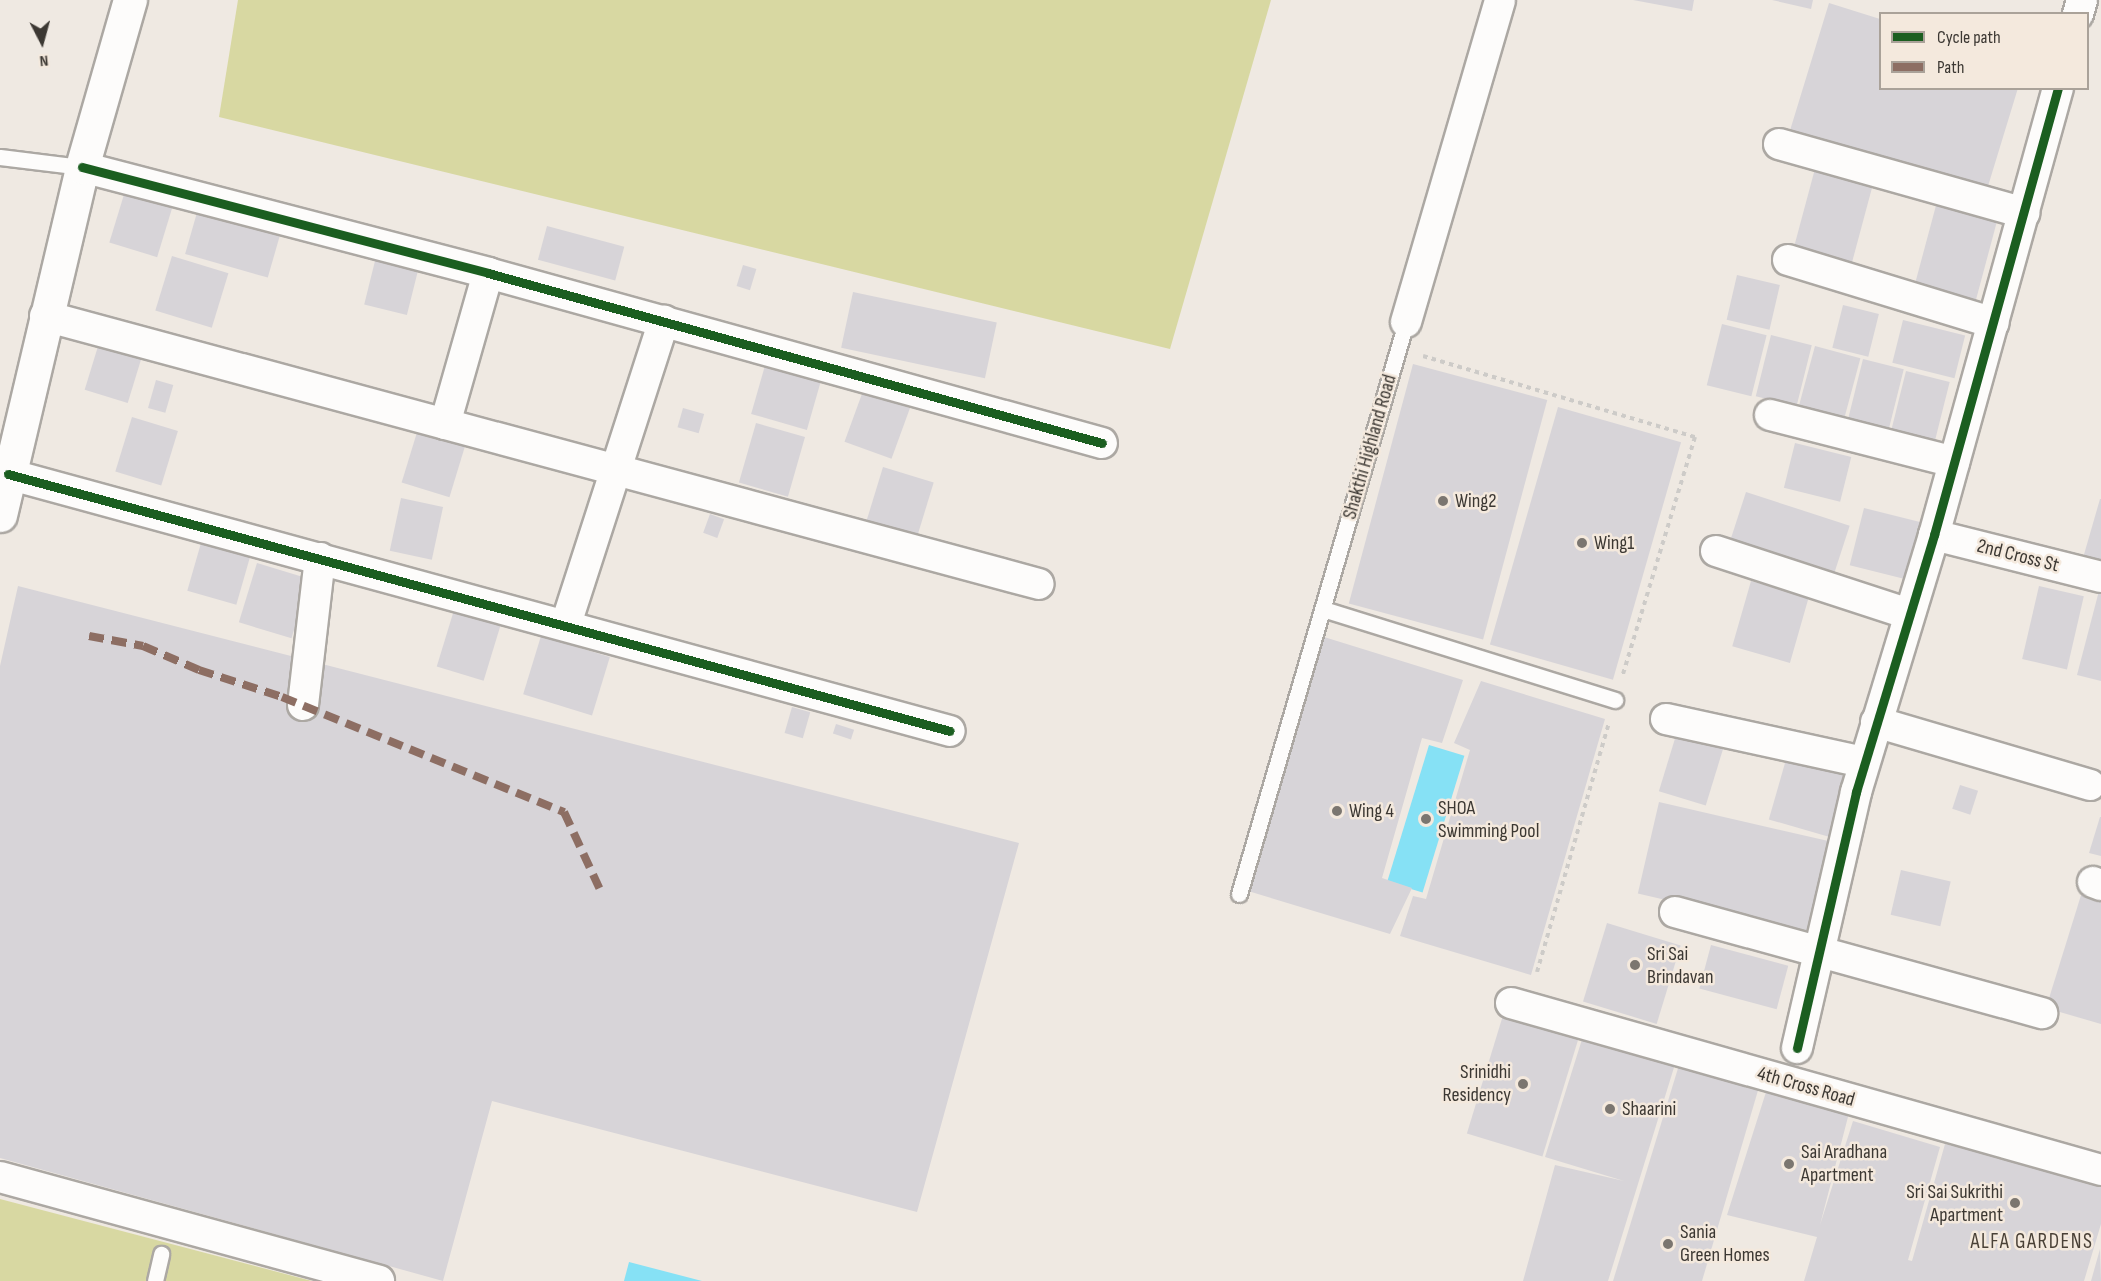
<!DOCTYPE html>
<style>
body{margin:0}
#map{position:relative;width:2101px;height:1281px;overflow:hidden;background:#efe9e2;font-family:"Sofia Sans Condensed",sans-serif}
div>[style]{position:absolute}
.green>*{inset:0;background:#d8d8a2}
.water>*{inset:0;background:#86e1f5;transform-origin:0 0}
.building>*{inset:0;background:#d7d4d8;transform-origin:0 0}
.path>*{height:4px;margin-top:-2px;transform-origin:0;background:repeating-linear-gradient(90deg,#cdcbc8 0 4.5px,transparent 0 9px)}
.roads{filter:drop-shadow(2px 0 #aca8a3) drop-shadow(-2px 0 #aca8a3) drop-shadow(0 2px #aca8a3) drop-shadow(0 -2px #aca8a3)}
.lane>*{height:15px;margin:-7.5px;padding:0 7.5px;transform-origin:7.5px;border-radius:7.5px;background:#fdfcfb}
.street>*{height:30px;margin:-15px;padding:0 15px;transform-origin:15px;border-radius:15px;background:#fdfcfb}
.secondary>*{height:33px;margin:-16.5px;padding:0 16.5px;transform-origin:16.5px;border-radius:16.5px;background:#fdfcfb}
.quiet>*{height:8px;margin-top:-4px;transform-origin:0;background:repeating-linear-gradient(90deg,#8d6e63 0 15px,transparent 0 23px)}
.cycleway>*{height:9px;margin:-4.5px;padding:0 4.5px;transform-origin:4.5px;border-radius:4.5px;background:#1b5e20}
.dots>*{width:16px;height:16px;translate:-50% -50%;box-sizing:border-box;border:3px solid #f4e9dd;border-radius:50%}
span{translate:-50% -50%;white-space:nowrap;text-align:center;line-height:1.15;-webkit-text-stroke:5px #f4e9dd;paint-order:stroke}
.street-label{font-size:20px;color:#3c3833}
.poi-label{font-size:20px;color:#3c3833}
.left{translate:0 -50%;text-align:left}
.right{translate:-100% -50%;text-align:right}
.neighbourhood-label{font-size:21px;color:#4a4137;letter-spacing:1.5px}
.legend{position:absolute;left:1879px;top:12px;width:210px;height:78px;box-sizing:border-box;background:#f4e9dd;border:2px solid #aaa299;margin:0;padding:8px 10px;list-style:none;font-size:18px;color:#3c3833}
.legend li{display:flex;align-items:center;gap:12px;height:30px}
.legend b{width:30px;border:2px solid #aaa299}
.north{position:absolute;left:12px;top:12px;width:60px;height:60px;-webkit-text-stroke:4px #f4e9dd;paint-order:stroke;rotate:174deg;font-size:16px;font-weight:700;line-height:24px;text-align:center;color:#3c3833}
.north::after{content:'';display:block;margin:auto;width:21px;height:27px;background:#3c3833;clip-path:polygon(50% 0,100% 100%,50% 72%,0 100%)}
</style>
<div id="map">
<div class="green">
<div style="clip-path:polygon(238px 0,1271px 0,1170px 349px,219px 117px)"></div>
<div style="clip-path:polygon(0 1199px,312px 1281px,0 1281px)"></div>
</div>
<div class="water">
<div style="left:1429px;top:745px;width:37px;height:143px;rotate:17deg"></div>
<div style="clip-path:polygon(629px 1262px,702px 1281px,624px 1281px)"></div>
</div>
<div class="building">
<div style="clip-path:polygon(1633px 0,1694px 0,1692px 11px)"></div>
<div style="clip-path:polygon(1772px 0,1813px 0,1811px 9px)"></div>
<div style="clip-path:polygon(1829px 3px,1880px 19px,1880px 88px,2018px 88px,1985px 196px,1788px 137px)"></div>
<div style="left:1816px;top:165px;width:60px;height:92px;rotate:15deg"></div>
<div style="left:126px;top:188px;width:50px;height:57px;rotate:17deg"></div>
<div style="left:1938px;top:198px;width:63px;height:93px;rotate:15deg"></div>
<div style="left:200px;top:202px;width:86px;height:54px;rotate:16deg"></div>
<div style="left:547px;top:226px;width:80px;height:35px;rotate:15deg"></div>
<div style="left:377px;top:253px;width:44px;height:53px;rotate:14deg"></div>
<div style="left:172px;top:256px;width:59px;height:57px;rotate:17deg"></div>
<div style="left:743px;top:265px;width:14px;height:22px;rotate:17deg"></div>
<div style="left:1737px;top:275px;width:44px;height:46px;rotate:13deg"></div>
<div style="left:853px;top:292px;width:147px;height:57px;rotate:12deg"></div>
<div style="left:1843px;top:305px;width:37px;height:44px;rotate:14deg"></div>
<div style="left:1903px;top:320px;width:64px;height:44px;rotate:14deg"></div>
<div style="left:1722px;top:324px;width:46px;height:63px;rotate:14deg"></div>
<div style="left:1771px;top:335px;width:42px;height:63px;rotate:14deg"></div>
<div style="left:99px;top:343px;width:45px;height:49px;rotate:17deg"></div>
<div style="left:1815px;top:346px;width:47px;height:63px;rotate:15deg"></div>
<div style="left:1863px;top:359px;width:42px;height:62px;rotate:14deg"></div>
<div style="left:766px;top:362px;width:58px;height:54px;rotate:16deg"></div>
<div style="left:1413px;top:364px;width:139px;height:248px;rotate:15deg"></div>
<div style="left:1906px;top:371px;width:45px;height:61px;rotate:14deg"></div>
<div style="left:156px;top:380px;width:18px;height:29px;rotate:16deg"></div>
<div style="left:863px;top:391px;width:50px;height:54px;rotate:20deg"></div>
<div style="left:1558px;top:407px;width:128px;height:247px;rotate:16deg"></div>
<div style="left:683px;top:408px;width:22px;height:20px;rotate:16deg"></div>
<div style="left:132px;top:417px;width:48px;height:57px;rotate:17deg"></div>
<div style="left:756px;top:423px;width:51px;height:62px;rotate:16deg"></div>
<div style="left:418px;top:429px;width:50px;height:56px;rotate:17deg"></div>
<div style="left:1795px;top:443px;width:58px;height:46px;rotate:14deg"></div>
<div style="left:883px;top:467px;width:53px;height:57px;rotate:17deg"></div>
<div style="left:1746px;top:492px;width:109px;height:57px;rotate:18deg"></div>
<div style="left:401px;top:498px;width:43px;height:54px;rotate:12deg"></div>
<div style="clip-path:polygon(2100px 499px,2101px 499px,2101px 563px,2083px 558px)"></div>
<div style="left:1864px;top:508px;width:67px;height:59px;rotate:14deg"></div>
<div style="left:710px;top:514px;width:15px;height:20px;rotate:20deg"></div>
<div style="left:203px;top:536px;width:51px;height:57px;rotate:16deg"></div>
<div style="left:257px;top:563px;width:55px;height:62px;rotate:17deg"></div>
<div style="left:1751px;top:581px;width:60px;height:68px;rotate:16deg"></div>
<div style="clip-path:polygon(18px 586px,1019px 843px,917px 1212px,492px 1101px,443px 1281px,0 1158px,0 666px)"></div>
<div style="left:2039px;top:586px;width:46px;height:75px;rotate:13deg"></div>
<div style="clip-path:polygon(2100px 587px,2101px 587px,2101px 681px,2077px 675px)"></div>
<div style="left:454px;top:610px;width:49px;height:59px;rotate:17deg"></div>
<div style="left:541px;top:636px;width:72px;height:61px;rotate:17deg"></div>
<div style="clip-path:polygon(1324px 637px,1463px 680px,1442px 743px,1422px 738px,1382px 878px,1412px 888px,1390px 934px,1248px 891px)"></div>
<div style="clip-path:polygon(1481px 681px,1605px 719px,1531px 975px,1400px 936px,1413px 896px,1426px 899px,1470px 750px,1454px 743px)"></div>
<div style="left:792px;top:707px;width:19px;height:27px;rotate:16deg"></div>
<div style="left:836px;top:724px;width:19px;height:10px;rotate:18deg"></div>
<div style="left:1677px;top:732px;width:49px;height:62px;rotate:17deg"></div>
<div style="left:1787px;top:756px;width:66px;height:66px;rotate:16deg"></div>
<div style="left:1960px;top:785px;width:19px;height:25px;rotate:18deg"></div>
<div style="left:1659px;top:802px;width:176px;height:94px;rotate:13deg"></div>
<div style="clip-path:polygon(2100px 817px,2101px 817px,2101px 856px,2089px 853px)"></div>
<div style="left:1901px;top:870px;width:51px;height:46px;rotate:13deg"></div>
<div style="clip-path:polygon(2082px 892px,2101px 896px,2101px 1024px,2046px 1008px)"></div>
<div style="left:1607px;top:923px;width:77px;height:82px;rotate:17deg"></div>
<div style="left:1711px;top:945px;width:80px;height:45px;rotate:15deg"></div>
<div style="left:1504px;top:1012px;width:79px;height:127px;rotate:17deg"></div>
<div style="clip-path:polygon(1584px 1033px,1676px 1061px,1608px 1281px,1523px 1281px,1555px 1165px,1624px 1181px,1545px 1157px)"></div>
<div style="clip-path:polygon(1679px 1065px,1759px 1087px,1702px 1281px,1613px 1281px)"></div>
<div style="clip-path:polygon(1766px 1092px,1849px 1113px,1820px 1225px,1853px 1121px,1940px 1147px,1908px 1260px,1912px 1261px,1945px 1144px,2101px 1182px,2101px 1224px,2084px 1281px,1804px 1281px,1817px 1237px,1727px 1215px)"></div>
<div style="clip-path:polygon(2100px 1249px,2101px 1281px,2091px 1281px)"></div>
</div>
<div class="path">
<div style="left:1423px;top:356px;width:284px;rotate:16.6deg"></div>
<div style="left:1695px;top:437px;width:251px;rotate:106.9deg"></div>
<div style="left:1537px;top:972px;width:260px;rotate:-73.9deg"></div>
</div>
<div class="roads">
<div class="lane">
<div style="left:0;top:157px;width:83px;rotate:7deg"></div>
<div style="left:1323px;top:609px;width:306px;rotate:17.3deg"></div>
<div style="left:1239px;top:894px;width:596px;rotate:-73.72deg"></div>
<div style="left:155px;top:1281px;width:28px;rotate:-77deg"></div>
</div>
<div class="street">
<div style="left:2078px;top:14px;width:15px;rotate:-74deg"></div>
<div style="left:1779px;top:144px;width:255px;rotate:15.7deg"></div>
<div style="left:82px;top:167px;width:420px;rotate:14.6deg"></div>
<div style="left:488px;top:273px;width:637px;rotate:15.48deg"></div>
<div style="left:1788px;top:260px;width:215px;rotate:17deg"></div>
<div style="left:45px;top:316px;width:1029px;rotate:15.09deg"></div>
<div style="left:1406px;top:322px;width:335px;rotate:-73.7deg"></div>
<div style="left:1770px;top:415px;width:190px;rotate:14.3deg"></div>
<div style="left:445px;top:424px;width:157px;rotate:-74.1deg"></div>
<div style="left:8px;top:474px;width:976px;rotate:15.26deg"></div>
<div style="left:1934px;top:535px;width:172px;rotate:14.1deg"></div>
<div style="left:1716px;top:551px;width:203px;rotate:18.1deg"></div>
<div style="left:566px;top:624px;width:319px;rotate:-72.1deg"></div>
<div style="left:303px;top:705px;width:148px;rotate:-83.4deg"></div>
<div style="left:1666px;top:719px;width:203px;rotate:12.3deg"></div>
<div style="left:1876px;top:722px;width:223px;rotate:16.4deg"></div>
<div style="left:2093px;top:882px;width:9px;rotate:21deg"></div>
<div style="left:1675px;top:912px;width:381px;rotate:15.4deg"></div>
<div style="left:1511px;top:1003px;width:613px;rotate:15.8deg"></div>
<div style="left:1797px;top:1048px;width:263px;rotate:-77deg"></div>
<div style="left:1856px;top:792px;width:269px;rotate:-73.1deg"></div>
<div style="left:1934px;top:535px;width:464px;rotate:-74.5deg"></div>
<div style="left:0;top:1177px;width:393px;rotate:15.3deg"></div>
</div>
<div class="secondary">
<div style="left:0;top:515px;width:358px;rotate:-76.7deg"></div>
<div style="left:82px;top:167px;width:174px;rotate:-74deg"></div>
</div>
</div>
<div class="quiet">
<div style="left:89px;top:636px;width:55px;rotate:10.5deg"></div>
<div style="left:143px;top:646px;width:61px;rotate:23.2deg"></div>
<div style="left:199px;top:670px;width:87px;rotate:18deg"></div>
<div style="left:282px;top:697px;width:305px;rotate:22.2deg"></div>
<div style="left:564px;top:812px;width:90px;rotate:65.1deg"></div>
</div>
<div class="cycleway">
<div style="left:82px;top:167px;width:420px;rotate:14.6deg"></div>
<div style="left:488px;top:273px;width:637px;rotate:15.48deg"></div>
<div style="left:8px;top:474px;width:976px;rotate:15.26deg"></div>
<div style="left:1797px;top:1048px;width:263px;rotate:-77deg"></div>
<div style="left:1856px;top:792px;width:269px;rotate:-73.1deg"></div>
<div style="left:1934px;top:535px;width:464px;rotate:-74.5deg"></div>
</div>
<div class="dots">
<div style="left:1443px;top:501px;background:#7b7670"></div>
<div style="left:1582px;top:543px;background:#7b7670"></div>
<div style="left:1337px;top:811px;background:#7b7670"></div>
<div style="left:1426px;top:819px;background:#7b7670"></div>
<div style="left:1635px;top:965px;background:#7b7670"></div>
<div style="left:1523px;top:1084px;background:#7b7670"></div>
<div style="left:1610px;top:1109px;background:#7b7670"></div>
<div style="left:1789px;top:1164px;background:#7b7670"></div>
<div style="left:2015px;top:1203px;background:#7b7670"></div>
<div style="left:1668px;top:1244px;background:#7b7670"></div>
</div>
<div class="street-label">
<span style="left:1370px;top:447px;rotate:-74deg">Shakthi Highland Road</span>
<span style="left:2018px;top:556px;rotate:14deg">2nd Cross St</span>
<span style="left:1806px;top:1087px;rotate:16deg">4th Cross Road</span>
</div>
<div class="poi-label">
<span class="left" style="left:1455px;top:501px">Wing2</span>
<span class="left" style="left:1594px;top:543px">Wing1</span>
<span class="left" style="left:1438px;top:820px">SHOA<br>Swimming Pool</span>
<span class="left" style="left:1349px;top:811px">Wing 4</span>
<span class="left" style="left:1647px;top:966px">Sri Sai<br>Brindavan</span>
<span class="right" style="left:1511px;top:1084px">Srinidhi<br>Residency</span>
<span class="left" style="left:1622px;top:1109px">Shaarini</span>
<span class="left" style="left:1801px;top:1164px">Sai Aradhana<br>Apartment</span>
<span class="right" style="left:2003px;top:1204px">Sri Sai Sukrithi<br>Apartment</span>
<span class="left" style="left:1680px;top:1244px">Sania<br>Green Homes</span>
</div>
<div class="neighbourhood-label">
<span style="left:2032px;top:1242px">ALFA GARDENS</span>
</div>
<ul class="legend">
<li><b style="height:8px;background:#1b5e20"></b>Cycle path</li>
<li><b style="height:8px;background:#8d6e63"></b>Path</li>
</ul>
<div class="north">N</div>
</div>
